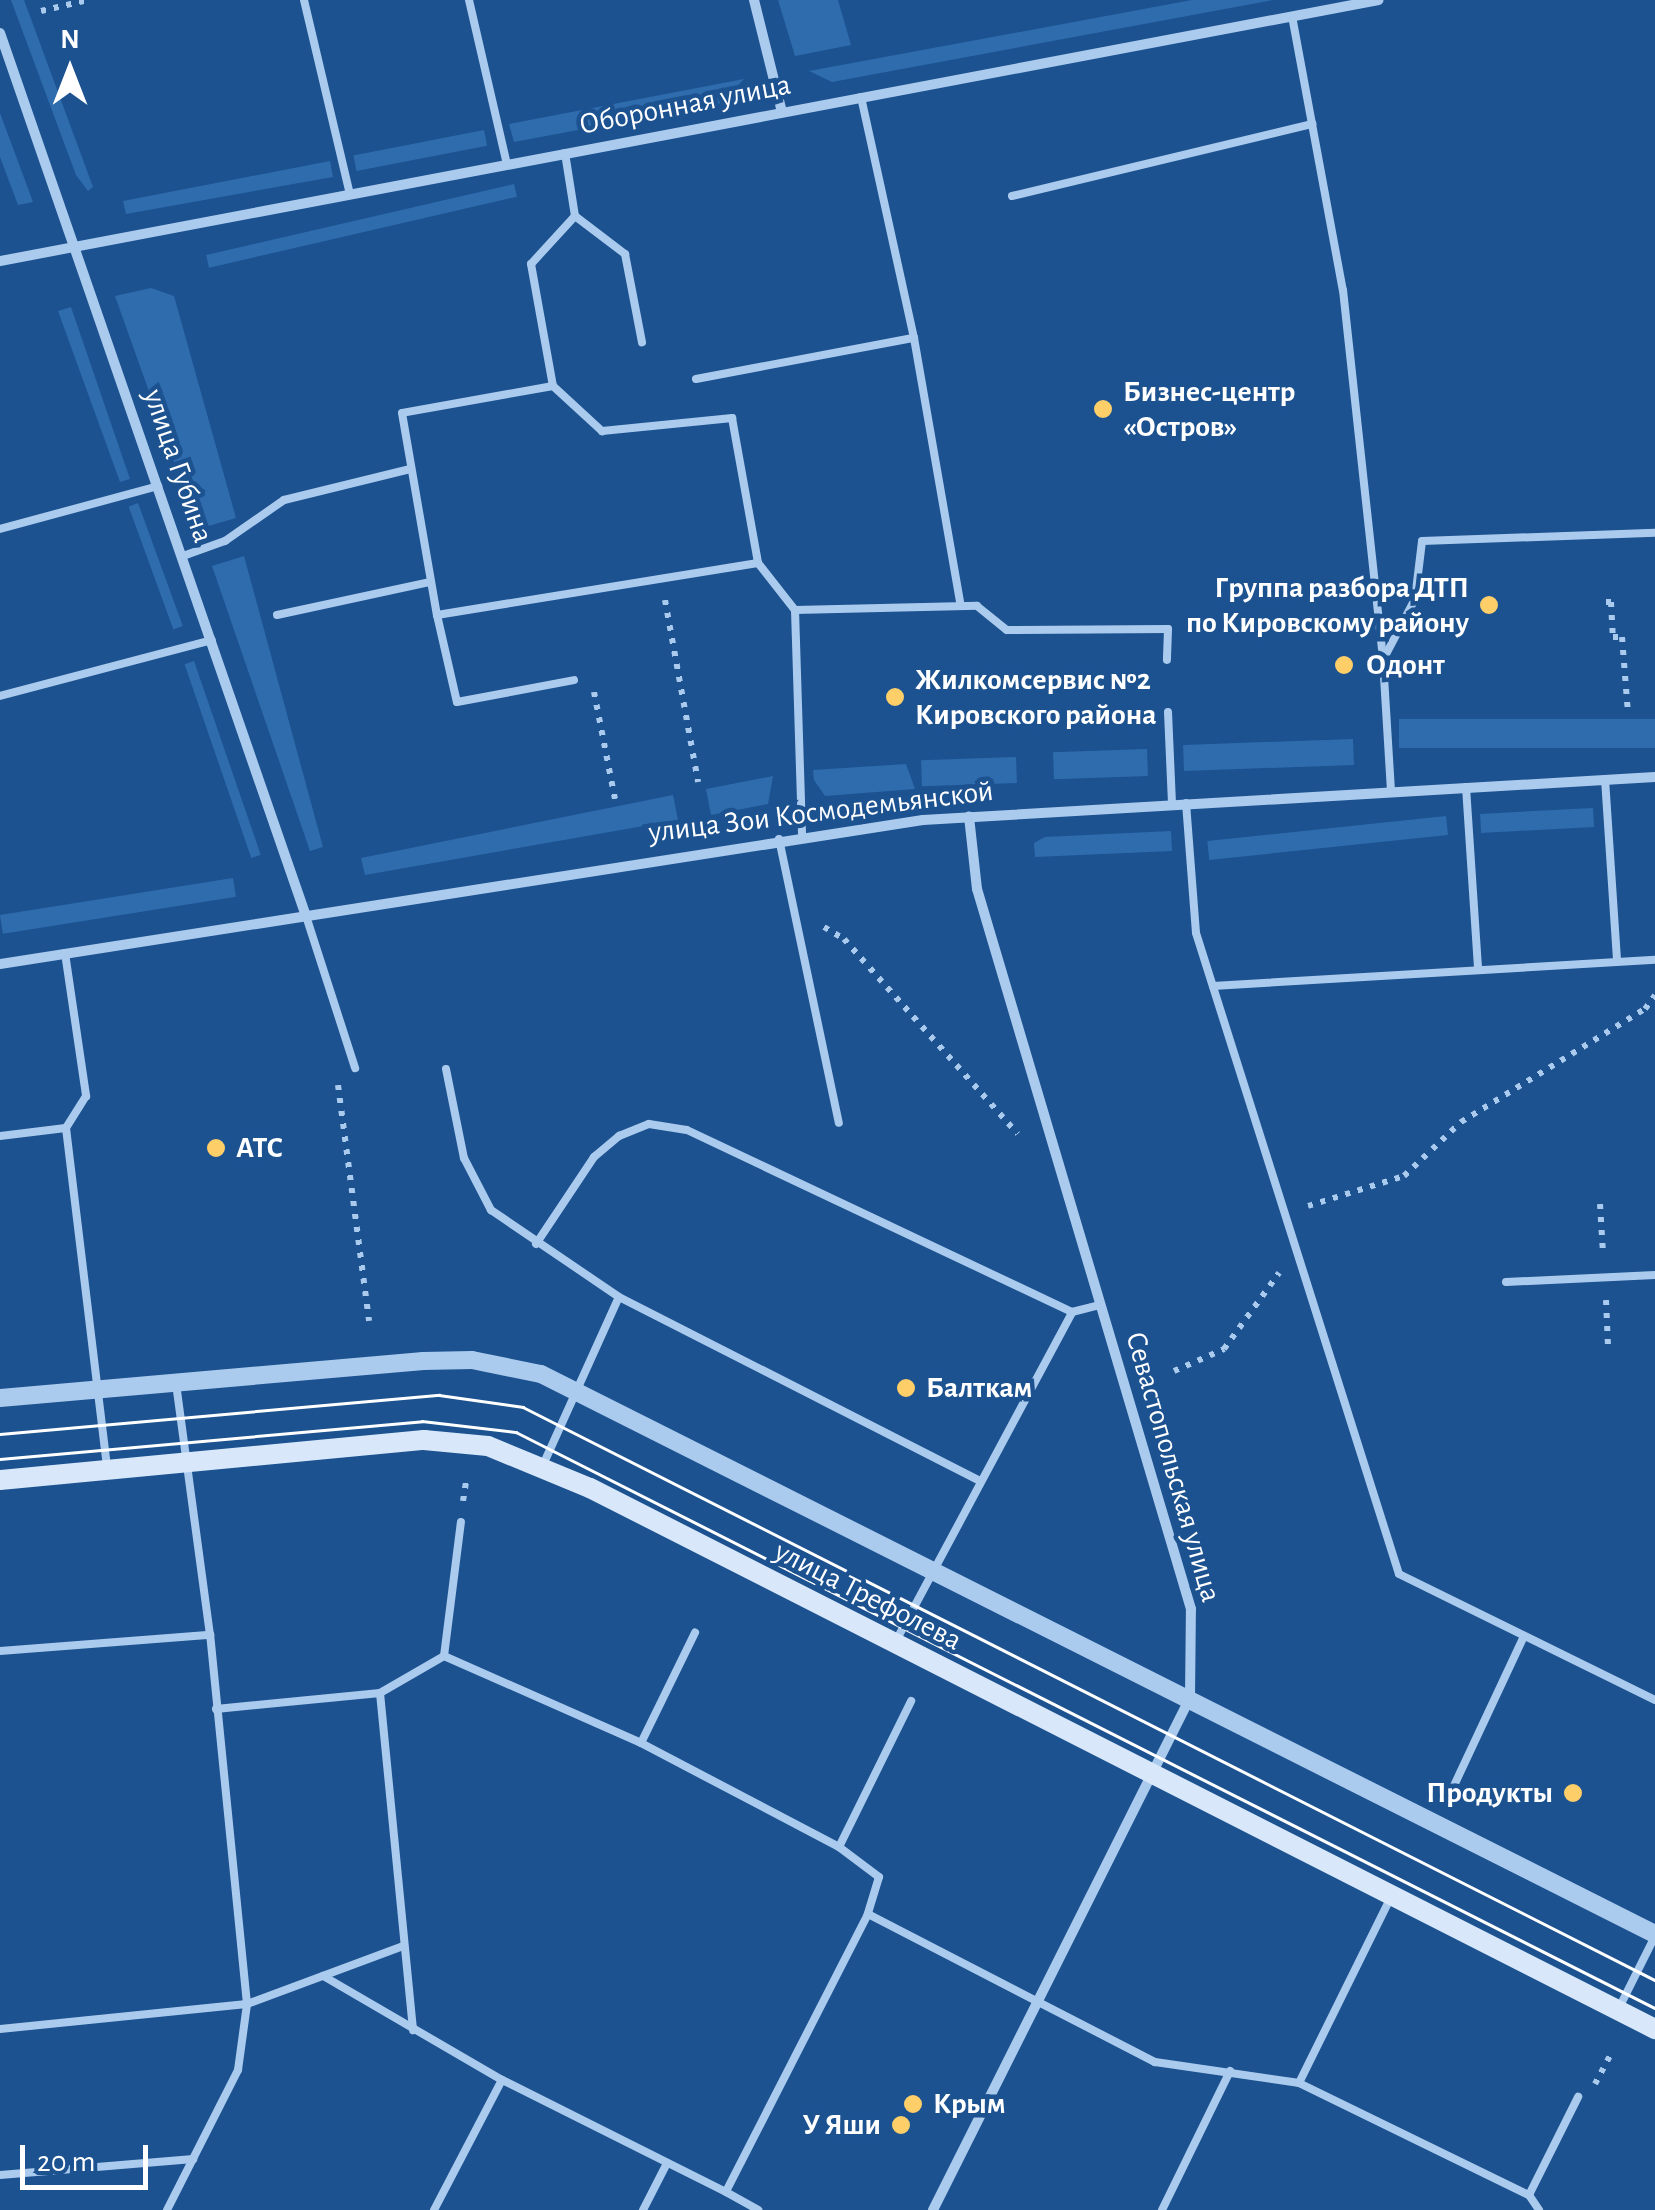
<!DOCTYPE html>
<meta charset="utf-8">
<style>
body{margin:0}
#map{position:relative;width:1655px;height:2210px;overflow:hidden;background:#1c5290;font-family:"Alegreya Sans",sans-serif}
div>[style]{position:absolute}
.green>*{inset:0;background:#2f6cae;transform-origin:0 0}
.path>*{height:6px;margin-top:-3px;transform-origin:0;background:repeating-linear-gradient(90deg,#abcbee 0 5px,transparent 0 13px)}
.service>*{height:8px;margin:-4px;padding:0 4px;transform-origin:4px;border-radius:4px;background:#abcbee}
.minor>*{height:10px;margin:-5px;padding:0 5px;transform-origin:5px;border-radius:5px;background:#abcbee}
.tertiary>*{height:18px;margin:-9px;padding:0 9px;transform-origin:9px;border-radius:9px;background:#abcbee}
.secondary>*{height:20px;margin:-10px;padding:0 10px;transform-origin:10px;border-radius:10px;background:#d8e8fa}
.tram>*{height:2.5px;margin:-1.25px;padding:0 1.25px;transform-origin:1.25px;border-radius:1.25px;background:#fff}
.dots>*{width:28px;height:28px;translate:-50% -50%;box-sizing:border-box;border:5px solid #1c5290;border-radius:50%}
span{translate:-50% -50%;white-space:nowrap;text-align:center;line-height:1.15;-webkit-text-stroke:9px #1c5290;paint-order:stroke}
.street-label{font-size:30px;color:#fff}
.poi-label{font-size:30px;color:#fff;font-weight:700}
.left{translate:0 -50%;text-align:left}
.right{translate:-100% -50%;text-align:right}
.north{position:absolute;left:20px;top:20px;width:100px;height:100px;-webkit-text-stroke:8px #1c5290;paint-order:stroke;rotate:0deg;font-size:28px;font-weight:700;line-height:40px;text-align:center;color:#fff}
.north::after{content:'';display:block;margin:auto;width:35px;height:45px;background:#fff;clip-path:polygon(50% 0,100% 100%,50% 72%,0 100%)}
.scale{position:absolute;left:20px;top:2145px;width:128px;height:45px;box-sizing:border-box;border:5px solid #fff;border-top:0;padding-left:12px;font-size:30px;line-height:35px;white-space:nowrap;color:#fff;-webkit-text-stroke:8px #1c5290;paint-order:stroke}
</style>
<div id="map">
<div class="green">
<div style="clip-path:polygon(11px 0,24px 0,93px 187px,88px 191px,76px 175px)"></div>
<div style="clip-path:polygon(778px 0,838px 0,851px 45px,795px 56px)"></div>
<div style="clip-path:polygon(1192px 0,1273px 0,832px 82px,809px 71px)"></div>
<div style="clip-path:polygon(744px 79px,722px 103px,514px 142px,509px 124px)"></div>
<div style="clip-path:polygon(0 113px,33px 202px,18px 205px,0 157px)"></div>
<div style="left:484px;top:130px;width:16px;height:133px;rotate:79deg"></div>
<div style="clip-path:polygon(330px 161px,333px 177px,126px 214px,123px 201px)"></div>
<div style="left:514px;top:184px;width:13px;height:316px;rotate:77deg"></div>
<div style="clip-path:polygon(151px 288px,174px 296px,236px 518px,198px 529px,115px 296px)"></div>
<div style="clip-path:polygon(71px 307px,130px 479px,120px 482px,58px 311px)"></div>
<div style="left:138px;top:503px;width:131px;height:10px;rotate:70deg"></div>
<div style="clip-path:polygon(244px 556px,323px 847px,310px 851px,212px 566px)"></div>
<div style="left:194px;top:661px;width:205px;height:10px;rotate:71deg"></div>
<div style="left:1655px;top:719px;width:29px;height:256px;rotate:90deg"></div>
<div style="left:1353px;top:739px;width:26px;height:170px;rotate:88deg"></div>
<div style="left:1147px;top:749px;width:27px;height:94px;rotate:88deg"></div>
<div style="left:1016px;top:757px;width:26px;height:95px;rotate:88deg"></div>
<div style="clip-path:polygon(906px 764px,915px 789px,825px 796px,814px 780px,813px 770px)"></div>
<div style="clip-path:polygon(773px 776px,768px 804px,711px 815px,706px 789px)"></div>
<div style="clip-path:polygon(673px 795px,678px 820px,365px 875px,361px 858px)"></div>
<div style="left:1593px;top:808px;width:19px;height:113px;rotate:87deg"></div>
<div style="left:1446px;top:816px;width:19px;height:240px;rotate:84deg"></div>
<div style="clip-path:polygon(1171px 831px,1172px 851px,1035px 857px,1034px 843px,1045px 837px)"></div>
<div style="left:233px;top:878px;width:19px;height:236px;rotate:81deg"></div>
</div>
<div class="path">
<div style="left:41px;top:11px;width:48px;rotate:-13.2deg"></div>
<div style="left:665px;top:600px;width:185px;rotate:79.7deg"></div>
<div style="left:1606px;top:602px;width:5px"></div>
<div style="left:1611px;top:602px;width:35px;rotate:87deg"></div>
<div style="left:1613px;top:637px;width:9px"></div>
<div style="left:1622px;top:637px;width:76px;rotate:85.5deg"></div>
<div style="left:594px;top:692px;width:109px;rotate:78.9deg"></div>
<div style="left:824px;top:927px;width:23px;rotate:31deg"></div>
<div style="left:844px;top:939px;width:261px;rotate:48.3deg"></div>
<div style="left:338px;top:1085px;width:238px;rotate:82.5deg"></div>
<div style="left:1600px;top:1204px;width:49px;rotate:86.5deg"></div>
<div style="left:1308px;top:1206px;width:101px;rotate:-17.4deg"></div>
<div style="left:1404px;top:1176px;width:79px;rotate:-43.5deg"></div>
<div style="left:1461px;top:1122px;width:216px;rotate:-31.6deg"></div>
<div style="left:1645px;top:1009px;width:17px;rotate:-54deg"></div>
<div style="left:1606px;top:1300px;width:45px;rotate:87.5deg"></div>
<div style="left:1174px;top:1371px;width:55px;rotate:-23.7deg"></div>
<div style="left:1224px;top:1349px;width:94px;rotate:-54.1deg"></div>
<div style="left:463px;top:1501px;width:20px;rotate:-81deg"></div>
<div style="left:1595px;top:2084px;width:36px;rotate:-62deg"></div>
</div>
<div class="service">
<div style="left:304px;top:0;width:199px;rotate:76.7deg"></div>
<div style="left:469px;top:0;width:168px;rotate:77deg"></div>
<div style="left:1292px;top:16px;width:279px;rotate:79.5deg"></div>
<div style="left:1343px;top:290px;width:372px;rotate:83.8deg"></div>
<div style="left:861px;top:97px;width:247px;rotate:77.6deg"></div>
<div style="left:914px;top:338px;width:272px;rotate:80.1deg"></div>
<div style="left:565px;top:153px;width:64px;rotate:81deg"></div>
<div style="left:575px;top:216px;width:65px;rotate:132.5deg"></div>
<div style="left:531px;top:264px;width:124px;rotate:79.8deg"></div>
<div style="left:553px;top:386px;width:67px;rotate:42.6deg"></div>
<div style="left:602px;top:431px;width:131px;rotate:-5.7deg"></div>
<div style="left:732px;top:418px;width:147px;rotate:79.8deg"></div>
<div style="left:758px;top:563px;width:60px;rotate:51.8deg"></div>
<div style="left:795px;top:610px;width:224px;rotate:88.2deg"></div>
<div style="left:1012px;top:196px;width:309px;rotate:-13.5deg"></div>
<div style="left:575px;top:216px;width:63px;rotate:37.2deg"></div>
<div style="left:625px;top:254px;width:90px;rotate:79.1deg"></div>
<div style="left:696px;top:379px;width:222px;rotate:-10.7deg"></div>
<div style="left:553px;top:386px;width:153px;rotate:169.9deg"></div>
<div style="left:402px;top:413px;width:205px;rotate:80.2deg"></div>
<div style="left:437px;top:615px;width:325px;rotate:-9.2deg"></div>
<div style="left:0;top:529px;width:164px;rotate:-15.2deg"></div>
<div style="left:183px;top:556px;width:45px;rotate:-19.7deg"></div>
<div style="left:225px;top:541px;width:72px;rotate:-34.8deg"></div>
<div style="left:284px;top:500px;width:130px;rotate:-13.8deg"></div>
<div style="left:795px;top:610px;width:182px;rotate:-1.3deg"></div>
<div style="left:977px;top:606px;width:38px;rotate:39deg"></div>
<div style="left:1007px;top:630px;width:161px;rotate:-0.4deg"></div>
<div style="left:1168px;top:629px;width:31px;rotate:92deg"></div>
<div style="left:277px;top:615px;width:157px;rotate:-12.2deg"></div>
<div style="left:437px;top:615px;width:89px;rotate:77.1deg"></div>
<div style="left:457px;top:702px;width:119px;rotate:-10.6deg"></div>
<div style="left:0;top:696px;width:219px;rotate:-14.8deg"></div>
<div style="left:1168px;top:712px;width:91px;rotate:87.5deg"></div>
<div style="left:1605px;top:779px;width:183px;rotate:86.2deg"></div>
<div style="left:1466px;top:787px;width:183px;rotate:86.2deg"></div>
<div style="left:1391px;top:791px;width:131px;rotate:-93.5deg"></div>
<div style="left:1383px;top:660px;width:69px;rotate:-62.3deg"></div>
<div style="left:1415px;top:599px;width:58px;rotate:-83.1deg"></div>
<div style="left:1422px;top:541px;width:233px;rotate:-2deg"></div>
<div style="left:1186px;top:803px;width:130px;rotate:85.6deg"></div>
<div style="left:1196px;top:933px;width:672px;rotate:72.43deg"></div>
<div style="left:1399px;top:1574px;width:285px;rotate:26.2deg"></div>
<div style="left:779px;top:839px;width:290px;rotate:78.1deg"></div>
<div style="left:306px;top:916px;width:160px;rotate:72.1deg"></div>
<div style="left:65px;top:953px;width:145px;rotate:81.6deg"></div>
<div style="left:86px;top:1096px;width:38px;rotate:122deg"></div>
<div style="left:66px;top:1128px;width:343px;rotate:83.1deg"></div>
<div style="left:1213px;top:986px;width:443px;rotate:-3.4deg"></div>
<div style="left:446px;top:1069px;width:91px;rotate:78.6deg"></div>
<div style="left:464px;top:1158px;width:59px;rotate:62.6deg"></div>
<div style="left:491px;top:1210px;width:155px;rotate:34.2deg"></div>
<div style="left:619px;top:1297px;width:405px;rotate:27deg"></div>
<div style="left:0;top:1136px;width:66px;rotate:-6.9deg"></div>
<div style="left:536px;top:1244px;width:105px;rotate:-56.3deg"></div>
<div style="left:594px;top:1157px;width:33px;rotate:-40deg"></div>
<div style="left:619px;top:1136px;width:32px;rotate:-22deg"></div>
<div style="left:649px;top:1124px;width:38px;rotate:9deg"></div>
<div style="left:687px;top:1130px;width:426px;rotate:25.3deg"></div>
<div style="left:1072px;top:1312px;width:29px;rotate:-14deg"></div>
<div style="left:1506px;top:1282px;width:149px;rotate:-2.7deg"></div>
<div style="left:543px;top:1465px;width:184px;rotate:-65.7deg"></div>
<div style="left:897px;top:1639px;width:371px;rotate:-61.8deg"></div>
<div style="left:0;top:1651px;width:211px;rotate:-4.4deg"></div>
<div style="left:444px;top:1656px;width:135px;rotate:-82.8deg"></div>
<div style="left:380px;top:1693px;width:339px;rotate:84.4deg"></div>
<div style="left:216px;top:1709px;width:165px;rotate:-5.6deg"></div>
<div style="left:380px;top:1693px;width:74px;rotate:-30deg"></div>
<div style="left:444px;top:1656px;width:215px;rotate:23.8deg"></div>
<div style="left:641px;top:1743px;width:224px;rotate:27.7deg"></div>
<div style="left:839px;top:1847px;width:50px;rotate:36.9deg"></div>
<div style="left:879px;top:1877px;width:39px;rotate:107deg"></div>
<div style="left:868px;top:1914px;width:312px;rotate:117.1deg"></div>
<div style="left:726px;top:2192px;width:250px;rotate:-153.4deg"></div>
<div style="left:502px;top:2080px;width:207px;rotate:-149.8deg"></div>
<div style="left:641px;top:1743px;width:123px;rotate:-63.9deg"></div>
<div style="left:1451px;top:1792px;width:172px;rotate:-64.9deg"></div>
<div style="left:839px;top:1847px;width:163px;rotate:-63.7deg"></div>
<div style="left:868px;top:1914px;width:323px;rotate:27.3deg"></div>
<div style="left:1155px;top:2062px;width:146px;rotate:8.3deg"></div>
<div style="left:1299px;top:2083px;width:256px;rotate:26deg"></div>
<div style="left:1529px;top:2195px;width:18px;rotate:56deg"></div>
<div style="left:1619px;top:2008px;width:80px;rotate:-63.4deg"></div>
<div style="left:0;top:2029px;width:248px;rotate:-5.8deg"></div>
<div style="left:247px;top:2004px;width:166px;rotate:-20.4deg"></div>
<div style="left:1299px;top:2083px;width:205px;rotate:-63.7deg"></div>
<div style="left:0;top:2175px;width:194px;rotate:-4.7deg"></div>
<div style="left:726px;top:2192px;width:37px;rotate:29deg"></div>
<div style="left:1529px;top:2195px;width:110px;rotate:-63.4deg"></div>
<div style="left:167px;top:2210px;width:157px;rotate:-63.1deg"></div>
<div style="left:238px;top:2070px;width:67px;rotate:-82.2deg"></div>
<div style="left:247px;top:2004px;width:371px;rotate:-95.7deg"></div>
<div style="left:210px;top:1635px;width:255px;rotate:-97.7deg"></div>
<div style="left:434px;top:2210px;width:147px;rotate:-62.4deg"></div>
<div style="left:643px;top:2210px;width:53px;rotate:-62.9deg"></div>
<div style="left:1162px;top:2210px;width:155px;rotate:-63.9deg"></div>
</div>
<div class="minor">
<div style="left:754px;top:0;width:115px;rotate:76deg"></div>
<div style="left:0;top:33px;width:935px;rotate:70.89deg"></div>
<div style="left:0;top:261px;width:1403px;rotate:-10.72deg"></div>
<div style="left:0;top:964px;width:934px;rotate:-8.87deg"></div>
<div style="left:923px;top:820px;width:733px;rotate:-3.36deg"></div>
<div style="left:933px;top:2210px;width:573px;rotate:-63.35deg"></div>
<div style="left:1190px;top:1698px;width:89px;rotate:-89.4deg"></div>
<div style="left:1191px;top:1609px;width:751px;rotate:-106.55deg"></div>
<div style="left:977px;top:889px;width:73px;rotate:-96.3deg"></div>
</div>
<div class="tertiary">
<div style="left:0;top:1398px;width:425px;rotate:-5deg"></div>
<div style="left:423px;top:1361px;width:49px;rotate:-1.2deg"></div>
<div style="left:472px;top:1360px;width:70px;rotate:11.5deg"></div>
<div style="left:541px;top:1374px;width:1247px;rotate:26.69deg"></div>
</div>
<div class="secondary">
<div style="left:0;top:1480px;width:426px;rotate:-5.4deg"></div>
<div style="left:424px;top:1440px;width:64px;rotate:5.4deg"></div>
<div style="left:488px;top:1446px;width:110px;rotate:22.4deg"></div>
<div style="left:590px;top:1488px;width:1195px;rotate:26.93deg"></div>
</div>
<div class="tram">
<div style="left:0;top:1434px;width:441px;rotate:-5.1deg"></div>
<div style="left:439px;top:1395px;width:85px;rotate:8.1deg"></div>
<div style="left:523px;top:1407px;width:1269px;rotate:26.85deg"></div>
<div style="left:0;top:1459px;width:424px;rotate:-5.1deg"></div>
<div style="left:422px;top:1421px;width:95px;rotate:6.7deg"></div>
<div style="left:516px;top:1432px;width:1276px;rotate:26.83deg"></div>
</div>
<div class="dots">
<div style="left:1103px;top:409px;background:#fecf69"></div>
<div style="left:1489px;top:605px;background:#fecf69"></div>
<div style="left:1344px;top:665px;background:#fecf69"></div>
<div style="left:895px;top:697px;background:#fecf69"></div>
<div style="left:216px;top:1148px;background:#fecf69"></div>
<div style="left:906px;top:1388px;background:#fecf69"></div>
<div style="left:1573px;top:1793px;background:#fecf69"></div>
<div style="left:913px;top:2104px;background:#fecf69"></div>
<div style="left:901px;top:2125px;background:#fecf69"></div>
</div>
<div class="street-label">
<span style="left:685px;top:105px;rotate:-11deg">Оборонная улица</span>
<span style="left:178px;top:466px;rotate:71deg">улица Губина</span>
<span style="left:821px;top:812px;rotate:-7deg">улица Зои Космодемьянской</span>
<span style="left:1173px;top:1467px;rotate:74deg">Севастопольская улица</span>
<span style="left:868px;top:1596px;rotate:27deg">улица Трефолева</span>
</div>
<div class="poi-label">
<span class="left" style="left:1123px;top:409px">Бизнес-центр<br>«Остров»</span>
<span class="right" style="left:1469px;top:605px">Группа разбора ДТП<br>по Кировскому району</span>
<span class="left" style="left:1366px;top:665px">Одонт</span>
<span class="left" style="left:915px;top:697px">Жилкомсервис №2<br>Кировского района</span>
<span class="left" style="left:236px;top:1148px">АТС</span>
<span class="left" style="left:926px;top:1388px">Балткам</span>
<span class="right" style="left:1553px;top:1793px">Продукты</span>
<span class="left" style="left:933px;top:2104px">Крым</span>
<span class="right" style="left:881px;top:2125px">У Яши</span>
</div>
<div class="north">N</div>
<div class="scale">20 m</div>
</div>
